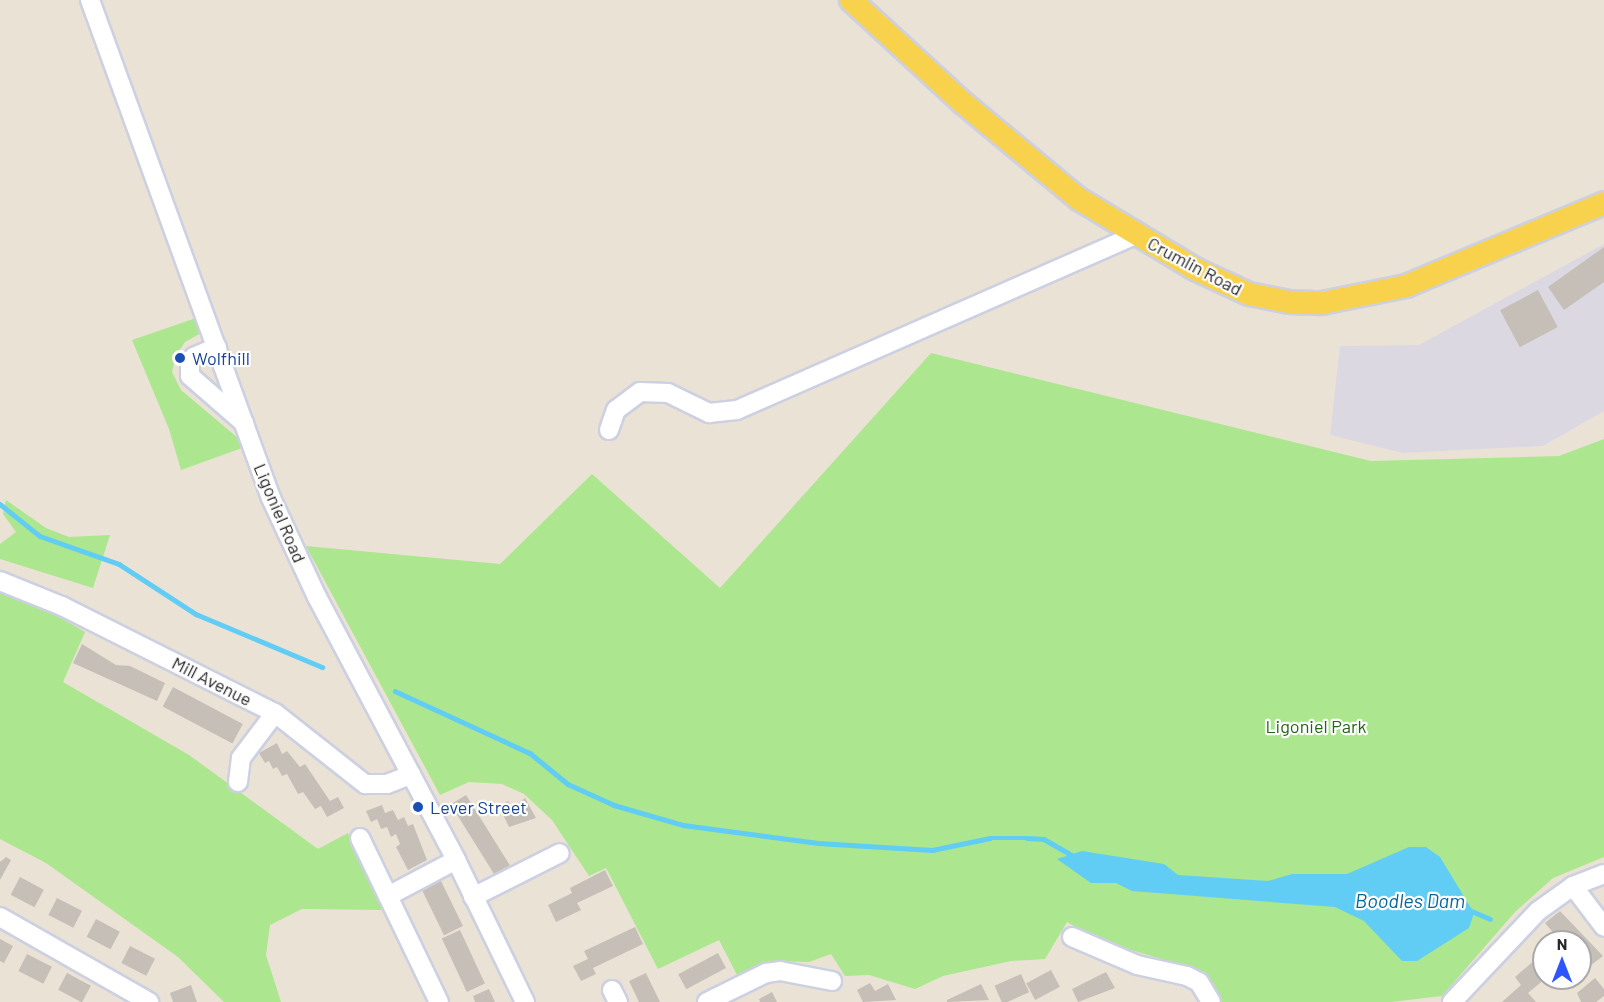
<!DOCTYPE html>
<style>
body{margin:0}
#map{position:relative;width:1604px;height:1002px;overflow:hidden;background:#ebe2d6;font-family:Barlow,sans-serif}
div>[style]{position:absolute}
.industrial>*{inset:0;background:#dbd8e2}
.green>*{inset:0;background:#ace68e}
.water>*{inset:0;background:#61cdf5}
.stream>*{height:4.5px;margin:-2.25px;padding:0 2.25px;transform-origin:2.25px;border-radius:2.25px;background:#61cdf5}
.building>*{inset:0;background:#c5bfb7;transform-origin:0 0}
.roads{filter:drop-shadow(2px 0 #ccd0e1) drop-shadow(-2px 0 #ccd0e1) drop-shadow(0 2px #ccd0e1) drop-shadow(0 -2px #ccd0e1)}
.minor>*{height:18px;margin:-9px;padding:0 9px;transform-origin:9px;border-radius:9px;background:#fff}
.major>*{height:22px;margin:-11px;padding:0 11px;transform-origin:11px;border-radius:11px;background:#f9d24d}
.dots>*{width:16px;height:16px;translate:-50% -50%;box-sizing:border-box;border:3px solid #fff;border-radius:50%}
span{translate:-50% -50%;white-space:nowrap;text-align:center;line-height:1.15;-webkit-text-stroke:4.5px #fff;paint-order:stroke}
.street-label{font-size:18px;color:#272727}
.transit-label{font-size:18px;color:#164399}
.left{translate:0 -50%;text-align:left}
.park-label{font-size:18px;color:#256614}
.water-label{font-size:20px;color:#05679c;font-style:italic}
.north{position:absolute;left:1532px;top:930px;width:60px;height:60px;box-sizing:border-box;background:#fff;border:2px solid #a9a9a9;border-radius:50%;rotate:0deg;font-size:16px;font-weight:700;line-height:24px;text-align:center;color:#272727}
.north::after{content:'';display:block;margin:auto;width:21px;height:27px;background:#2f55ff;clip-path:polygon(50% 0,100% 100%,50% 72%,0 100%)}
</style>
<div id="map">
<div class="industrial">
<div style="clip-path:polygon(1604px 244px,1604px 411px,1543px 446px,1403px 453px,1330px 435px,1340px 346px,1419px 345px)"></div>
</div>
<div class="green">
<div style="clip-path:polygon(196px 318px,201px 333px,185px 342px,176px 355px,172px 372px,181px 390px,238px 438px,242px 448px,181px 470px,169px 429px,132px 340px)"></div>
<div style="clip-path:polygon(931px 353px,1371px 461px,1559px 456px,1604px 439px,1604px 857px,1553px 878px,1515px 912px,1442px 996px,1391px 1002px,1221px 1002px,1214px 984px,1198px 970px,1098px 940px,1067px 922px,1045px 959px,1011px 961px,943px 976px,915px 989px,869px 975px,845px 976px,831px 954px,809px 962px,769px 961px,737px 975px,719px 940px,658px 969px,606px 868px,589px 876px,552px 820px,524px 794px,502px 784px,469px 782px,440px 795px,306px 546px,500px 564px,592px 474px,720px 588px)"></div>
<div style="clip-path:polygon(6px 500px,46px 528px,69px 537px,110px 535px,93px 588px,0 559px,0 544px,16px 532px,3px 514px)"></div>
<div style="clip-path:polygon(0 592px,44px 608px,85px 632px,63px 682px,189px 755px,318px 849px,348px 833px,385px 910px,302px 909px,270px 925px,266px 955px,281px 1002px,224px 1002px,178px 957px,46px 863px,0 839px)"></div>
</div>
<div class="water">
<div style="clip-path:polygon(1409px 847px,1426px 847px,1440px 857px,1474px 913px,1469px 928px,1417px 961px,1402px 961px,1364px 921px,1335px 907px,1132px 891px,1116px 883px,1091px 883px,1057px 859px,1082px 851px,1164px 864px,1178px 875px,1268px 881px,1292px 874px,1347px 874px)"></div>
</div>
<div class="stream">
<div style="left:0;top:504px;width:51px;rotate:38.7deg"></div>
<div style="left:40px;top:536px;width:84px;rotate:19.5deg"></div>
<div style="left:119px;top:564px;width:92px;rotate:33deg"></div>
<div style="left:196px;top:614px;width:137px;rotate:22.8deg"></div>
<div style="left:395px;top:691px;width:149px;rotate:24.7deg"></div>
<div style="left:530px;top:753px;width:49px;rotate:39.2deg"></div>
<div style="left:568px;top:784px;width:51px;rotate:24.5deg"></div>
<div style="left:614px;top:805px;width:72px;rotate:16.2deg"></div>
<div style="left:683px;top:825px;width:136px;rotate:7.6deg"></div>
<div style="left:818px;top:843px;width:114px;rotate:3.5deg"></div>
<div style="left:932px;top:850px;width:59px;rotate:-11.7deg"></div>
<div style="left:990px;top:838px;width:37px"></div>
<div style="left:1027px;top:838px;width:17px;rotate:3deg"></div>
<div style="left:1044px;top:839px;width:34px;rotate:30deg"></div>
<div style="left:1467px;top:909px;width:25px;rotate:23deg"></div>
</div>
<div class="building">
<div style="clip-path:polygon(1604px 247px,1604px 282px,1564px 310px,1548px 287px)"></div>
<div style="left:1538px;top:290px;width:42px;height:43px;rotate:62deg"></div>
<div style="clip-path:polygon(82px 644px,116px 665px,130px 666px,165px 683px,157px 701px,73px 663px)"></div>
<div style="left:173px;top:687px;width:79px;height:22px;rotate:28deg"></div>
<div style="clip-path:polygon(277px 743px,282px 754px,287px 751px,300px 767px,305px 764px,330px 801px,338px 797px,344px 808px,327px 817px,321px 806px,315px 809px,303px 792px,298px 794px,287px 774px,282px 776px,277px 767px,273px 769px,269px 761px,265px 763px,259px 753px)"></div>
<div style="left:466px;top:795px;width:83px;height:18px;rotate:58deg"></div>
<div style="clip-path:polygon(525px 798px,536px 818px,509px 827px,499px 806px,508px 801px,512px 809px)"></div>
<div style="clip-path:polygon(382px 805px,385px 813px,393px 810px,398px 820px,404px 817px,408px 826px,413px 824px,427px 860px,408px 870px,396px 847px,400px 844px,396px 834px,391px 837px,387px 827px,381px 829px,377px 819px,371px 822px,366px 811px)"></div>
<div style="clip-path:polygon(6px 857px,11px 860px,0 880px,0 862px)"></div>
<div style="clip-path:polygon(605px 870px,613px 886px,577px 903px,581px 910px,556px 922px,548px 905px,572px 893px,570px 888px)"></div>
<div style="left:20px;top:877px;width:27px;height:20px;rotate:28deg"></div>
<div style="left:441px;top:881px;width:50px;height:21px;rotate:64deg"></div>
<div style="left:57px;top:898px;width:28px;height:19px;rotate:27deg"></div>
<div style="clip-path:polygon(1560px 911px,1603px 956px,1586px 969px,1580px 962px,1580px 942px,1561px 942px,1545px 923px)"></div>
<div style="left:96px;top:919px;width:27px;height:20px;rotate:28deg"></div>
<div style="clip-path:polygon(635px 927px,643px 944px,593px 968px,596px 974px,581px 981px,573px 966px,588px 959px,584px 951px)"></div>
<div style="left:460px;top:930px;width:59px;height:20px;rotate:65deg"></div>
<div style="clip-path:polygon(0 939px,13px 946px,4px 963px,0 961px)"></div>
<div style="left:130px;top:946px;width:28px;height:19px;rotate:27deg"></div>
<div style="left:718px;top:953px;width:17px;height:45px;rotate:62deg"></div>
<div style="clip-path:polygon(1543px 953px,1546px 978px,1528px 993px,1536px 1002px,1502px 1002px,1521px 985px,1515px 977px)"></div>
<div style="left:27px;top:954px;width:28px;height:19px;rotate:27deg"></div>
<div style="left:1051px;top:970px;width:19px;height:28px;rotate:62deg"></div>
<div style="clip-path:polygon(1106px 972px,1115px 988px,1078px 1002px,1072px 989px)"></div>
<div style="left:67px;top:973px;width:27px;height:19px;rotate:28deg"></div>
<div style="clip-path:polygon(646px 973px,660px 1002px,639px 1002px,629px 981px)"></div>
<div style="left:1021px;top:974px;width:20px;height:29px;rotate:66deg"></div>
<div style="clip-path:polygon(1595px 978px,1604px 989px,1604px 996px,1596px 1002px,1581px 1002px,1577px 993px)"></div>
<div style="clip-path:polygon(870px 983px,875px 991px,888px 984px,896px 1000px,863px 1002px,857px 990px)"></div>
<div style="clip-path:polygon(981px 984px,989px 1000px,947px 1002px,947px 1000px)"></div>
<div style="clip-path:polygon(191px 985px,197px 1002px,173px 1002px,170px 993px)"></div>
<div style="clip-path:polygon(489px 989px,495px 1002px,475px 1002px,473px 996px)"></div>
<div style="clip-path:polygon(772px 992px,777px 1002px,760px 1002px,759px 999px)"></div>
</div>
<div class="roads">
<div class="minor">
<div style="left:90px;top:0;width:530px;rotate:70.03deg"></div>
<div style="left:271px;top:498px;width:109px;rotate:65.1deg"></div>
<div style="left:317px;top:597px;width:297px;rotate:62.1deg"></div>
<div style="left:456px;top:860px;width:158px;rotate:64.1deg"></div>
<div style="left:217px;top:347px;width:25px;rotate:157deg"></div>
<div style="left:194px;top:357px;width:6px;rotate:129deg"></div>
<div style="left:190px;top:362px;width:14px;rotate:90deg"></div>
<div style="left:190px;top:376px;width:72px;rotate:41deg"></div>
<div style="left:609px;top:430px;width:21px;rotate:-71deg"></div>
<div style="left:616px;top:410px;width:30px;rotate:-37deg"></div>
<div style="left:640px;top:392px;width:28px;rotate:2deg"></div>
<div style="left:668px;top:393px;width:46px;rotate:26deg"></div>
<div style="left:709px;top:413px;width:28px;rotate:-6deg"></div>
<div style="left:737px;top:410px;width:436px;rotate:-23.7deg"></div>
<div style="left:0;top:581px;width:67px;rotate:22deg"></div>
<div style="left:62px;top:606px;width:238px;rotate:26.7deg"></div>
<div style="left:275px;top:713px;width:115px;rotate:38.3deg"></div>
<div style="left:365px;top:784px;width:22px"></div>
<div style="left:387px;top:784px;width:26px;rotate:-21deg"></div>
<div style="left:238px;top:782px;width:24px;rotate:-83deg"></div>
<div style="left:241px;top:758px;width:56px;rotate:-52.9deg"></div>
<div style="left:360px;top:838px;width:182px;rotate:64.3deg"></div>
<div style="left:1604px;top:874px;width:33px;rotate:159deg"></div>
<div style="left:1573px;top:886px;width:51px;rotate:52.9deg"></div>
<div style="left:388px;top:896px;width:77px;rotate:-27.9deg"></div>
<div style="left:473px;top:897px;width:97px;rotate:-26.8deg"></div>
<div style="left:0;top:917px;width:172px;rotate:29.7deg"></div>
<div style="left:1072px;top:937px;width:71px;rotate:23.3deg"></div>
<div style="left:1137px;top:965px;width:51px;rotate:12.4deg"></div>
<div style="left:1187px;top:976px;width:13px;rotate:27deg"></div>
<div style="left:1199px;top:982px;width:23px;rotate:59deg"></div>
<div style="left:612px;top:990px;width:13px;rotate:63deg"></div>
<div style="left:707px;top:1002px;width:66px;rotate:-26.2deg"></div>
<div style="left:766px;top:973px;width:14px;rotate:-8deg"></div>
<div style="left:780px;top:971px;width:53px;rotate:10.9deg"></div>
<div style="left:1452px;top:1002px;width:125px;rotate:-46.6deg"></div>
<div style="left:1538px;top:911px;width:43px;rotate:-35.5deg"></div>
</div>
<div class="major">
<div style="left:851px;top:0;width:151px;rotate:42.6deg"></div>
<div style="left:962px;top:102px;width:152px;rotate:39.7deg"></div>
<div style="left:1079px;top:199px;width:135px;rotate:31.1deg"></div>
<div style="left:1195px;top:269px;width:60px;rotate:24.8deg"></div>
<div style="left:1249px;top:294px;width:41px;rotate:11.3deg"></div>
<div style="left:1289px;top:302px;width:33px;rotate:2deg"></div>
<div style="left:1322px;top:303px;width:86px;rotate:-11.4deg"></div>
<div style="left:1406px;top:286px;width:215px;rotate:-22.7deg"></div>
</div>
</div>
<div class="dots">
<div style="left:180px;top:358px;background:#1a4fb4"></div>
<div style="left:418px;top:807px;background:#1a4fb4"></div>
</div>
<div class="street-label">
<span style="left:1195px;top:266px;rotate:28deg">Crumlin Road</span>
<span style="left:280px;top:513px;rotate:67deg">Ligoniel Road</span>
<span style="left:212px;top:681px;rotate:27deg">Mill Avenue</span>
</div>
<div class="transit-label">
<span class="left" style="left:192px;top:358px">Wolfhill</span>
<span class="left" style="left:430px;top:807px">Lever Street</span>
</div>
<div class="park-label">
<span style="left:1316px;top:726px">Ligoniel Park</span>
</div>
<div class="water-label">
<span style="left:1410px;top:900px">Boodles Dam</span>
</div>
<div class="north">N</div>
</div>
